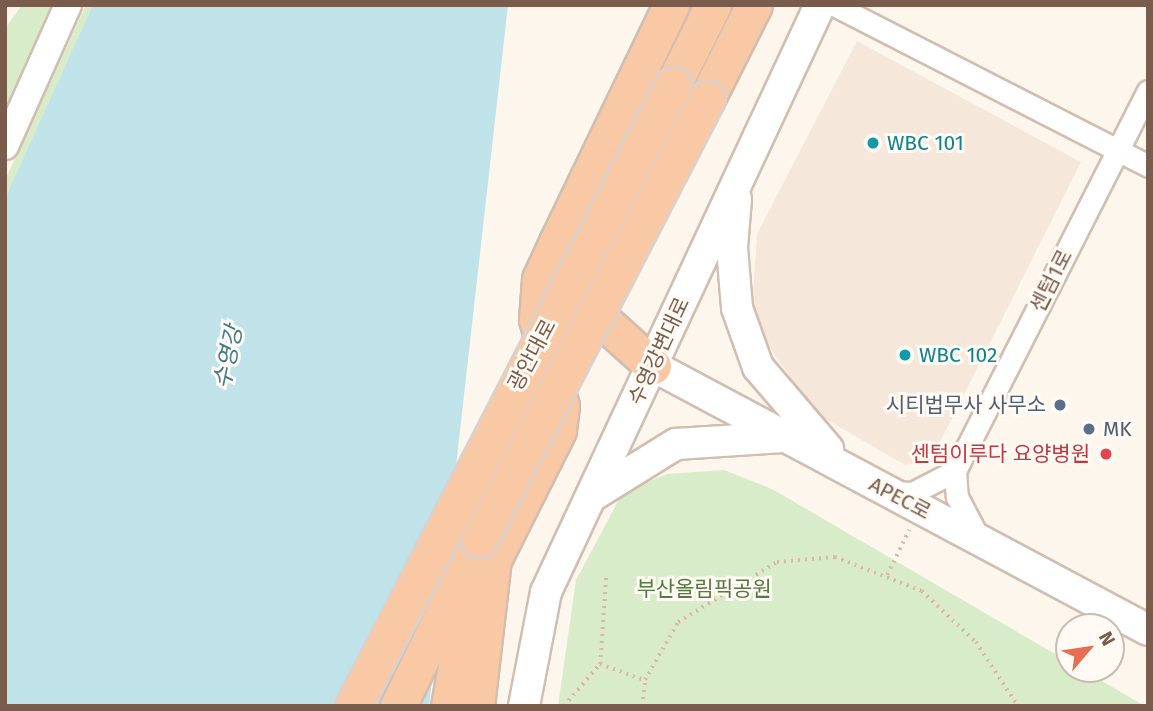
<!DOCTYPE html>
<meta charset="utf-8">
<style>
body{margin:0}
#map{position:relative;width:1153px;height:711px;overflow:hidden;background:#fdf6ec;font-family:"Fira Sans","Noto Sans KR",sans-serif}
div>[style]{position:absolute}
.residential>*{inset:0;background:#f5e8da}
.green>*{inset:0;background:#d8ecc9}
.water>*{inset:0;background:#bfe3e8}
.path>*{height:3.5px;margin-top:-1.75px;transform-origin:0;background:repeating-linear-gradient(90deg,#d9b8a5 0 2px,transparent 0 7px)}
.roads{filter:drop-shadow(2px 0 #d1beb0) drop-shadow(-2px 0 #d1beb0) drop-shadow(0 2px #d1beb0) drop-shadow(0 -2px #d1beb0)}
.minor>*{height:21px;margin:-10.5px;padding:0 10.5px;transform-origin:10.5px;border-radius:10.5px;background:#fff}
.tertiary>*{height:26px;margin:-13px;padding:0 13px;transform-origin:13px;border-radius:13px;background:#fff}
.secondary>*{height:30px;margin:-15px;padding:0 15px;transform-origin:15px;border-radius:15px;background:#fff}
.trunk>*{height:35px;margin:-17.5px;padding:0 17.5px;transform-origin:17.5px;border-radius:17.5px;background:#f9c8a4}
.bridges{filter:drop-shadow(2px 0 #dad1cd) drop-shadow(-2px 0 #dad1cd) drop-shadow(0 2px #dad1cd) drop-shadow(0 -2px #dad1cd)}
.trunk-bridge>*{height:35px;margin:-17.5px;padding:0 17.5px;transform-origin:17.5px;border-radius:17.5px;background:#f9c8a4}
.dots>*{width:19px;height:19px;translate:-50% -50%;box-sizing:border-box;border:4px solid #fffaf3;border-radius:50%}
span{translate:-50% -50%;white-space:nowrap;text-align:center;line-height:1.15;-webkit-text-stroke:6px #fffaf3;paint-order:stroke}
.culture-label{font-size:21px;color:#0d838f}
.left{translate:0 -50%;text-align:left}
.street-label{font-size:21px;color:#7a5c4d}
.service-label{font-size:21px;color:#4e5e75}
.right{translate:-100% -50%;text-align:right}
.health-label{font-size:21px;color:#be3a42}
.park-label{font-size:21px;color:#537a41}
.water-label{font-size:23px;color:#437c86;font-style:italic}
.frame{position:absolute;inset:0;border:7px solid #7a5c4d;pointer-events:none}
.north{position:absolute;left:1055px;top:613px;width:70px;height:70px;box-sizing:border-box;background:#fffaf3;border:2px solid #cabbb1;border-radius:50%;rotate:61deg;font-size:19px;font-weight:700;line-height:28px;text-align:center;color:#7a5c4d}
.north::after{content:'';display:block;margin:auto;width:24px;height:32px;background:#e76f51;clip-path:polygon(50% 0,100% 100%,50% 72%,0 100%)}
</style>
<div id="map">
<div class="residential">
<div style="clip-path:polygon(857px 41px,1081px 162px,931px 460px,905px 465px,815px 413px,759px 332px,752px 309px,757px 234px)"></div>
</div>
<div class="green">
<div style="clip-path:polygon(22px 5px,57px 5px,5px 118px,5px 28px)"></div>
<div style="clip-path:polygon(86px 5px,120px 5px,5px 263px,5px 180px)"></div>
<div style="clip-path:polygon(724px 470px,772px 489px,1069px 662px,1069px 669px,1081px 669px,1145px 706px,558px 706px,576px 580px,623px 492px,667px 474px)"></div>
</div>
<div class="water">
<div style="clip-path:polygon(93px 5px,508px 5px,429px 706px,5px 706px,5px 199px)"></div>
</div>
<div class="path">
<div style="left:887px;top:575px;width:50px;rotate:-63.9deg"></div>
<div style="left:600px;top:664px;width:89px;rotate:-86.1deg"></div>
<div style="left:564px;top:706px;width:55px;rotate:-49.4deg"></div>
<div style="left:600px;top:664px;width:47px;rotate:20deg"></div>
<div style="left:642px;top:706px;width:26px;rotate:-83deg"></div>
<div style="left:645px;top:680px;width:67px;rotate:-60.4deg"></div>
<div style="left:678px;top:622px;width:116px;rotate:-31.2deg"></div>
<div style="left:777px;top:562px;width:58px;rotate:-4.9deg"></div>
<div style="left:835px;top:557px;width:93px;rotate:21.3deg"></div>
<div style="left:922px;top:591px;width:74px;rotate:43.4deg"></div>
<div style="left:976px;top:642px;width:77px;rotate:56.7deg"></div>
</div>
<div class="roads">
<div class="minor">
<div style="left:834px;top:5px;width:353px;rotate:27.1deg"></div>
<div style="left:955px;top:471px;width:26px;rotate:86deg"></div>
<div style="left:957px;top:497px;width:45px;rotate:62.3deg"></div>
<div style="left:892px;top:492px;width:20px;rotate:3deg"></div>
<div style="left:912px;top:493px;width:48px;rotate:-27.1deg"></div>
<div style="left:955px;top:471px;width:426px;rotate:-63.1deg"></div>
</div>
<div class="tertiary">
<div style="left:5px;top:146px;width:154px;rotate:-65.9deg"></div>
</div>
<div class="secondary">
<div style="left:736px;top:199px;width:49px;rotate:94.7deg"></div>
<div style="left:732px;top:248px;width:60px;rotate:85.2deg"></div>
<div style="left:737px;top:308px;width:63px;rotate:70.4deg"></div>
<div style="left:758px;top:367px;width:108px;rotate:49.5deg"></div>
<div style="left:653px;top:366px;width:561px;rotate:28.07deg"></div>
<div style="left:592px;top:496px;width:99px;rotate:-31.8deg"></div>
<div style="left:676px;top:444px;width:107px;rotate:-3.7deg"></div>
<div style="left:524px;top:706px;width:116px;rotate:-79.1deg"></div>
<div style="left:546px;top:592px;width:648px;rotate:-64.98deg"></div>
</div>
<div class="trunk">
<div style="left:673px;top:85px;width:89px;rotate:-63.4deg"></div>
<div style="left:707px;top:98px;width:104px;rotate:-63.2deg"></div>
<div style="left:653px;top:366px;width:98px;rotate:-137.9deg"></div>
<div style="left:580px;top:300px;width:62px;rotate:-111.6deg"></div>
<div style="left:557px;top:242px;width:263px;rotate:-64.3deg"></div>
<div style="left:398px;top:706px;width:185px;rotate:-64deg"></div>
<div style="left:449px;top:706px;width:98px;rotate:-80.1deg"></div>
<div style="left:476px;top:706px;width:147px;rotate:-83.4deg"></div>
<div style="left:493px;top:560px;width:145px;rotate:-63.4deg"></div>
<div style="left:558px;top:430px;width:24px;rotate:-83deg"></div>
<div style="left:561px;top:406px;width:90px;rotate:-105.4deg"></div>
<div style="left:537px;top:319px;width:40px;rotate:-85.7deg"></div>
<div style="left:540px;top:279px;width:41px;rotate:-65.3deg"></div>
</div>
</div>
<div class="bridges">
<div class="trunk-bridge">
<div style="left:479px;top:540px;width:497px;rotate:-62.7deg"></div>
<div style="left:353px;top:706px;width:699px;rotate:-62.74deg"></div>
</div>
</div>
<div class="dots">
<div style="left:873px;top:143px;background:#0f9aa8"></div>
<div style="left:905px;top:355px;background:#0f9aa8"></div>
<div style="left:1060px;top:405px;background:#5c6f8a"></div>
<div style="left:1089px;top:429px;background:#5c6f8a"></div>
<div style="left:1106px;top:454px;background:#e0444e"></div>
</div>
<div class="culture-label">
<span class="left" style="left:887px;top:143px">WBC 101</span>
<span class="left" style="left:919px;top:355px">WBC 102</span>
</div>
<div class="street-label">
<span style="left:1051px;top:281px;rotate:-63deg">센텀1로</span>
<span style="left:659px;top:351px;rotate:-65deg">수영강변대로</span>
<span style="left:532px;top:355px;rotate:-62deg">광안대로</span>
<span style="left:900px;top:498px;rotate:28deg">APEC로</span>
</div>
<div class="service-label">
<span class="right" style="left:1046px;top:405px">시티법무사 사무소</span>
<span class="left" style="left:1103px;top:429px">MK</span>
</div>
<div class="health-label">
<span class="right" style="left:1090px;top:454px">센텀이루다 요양병원</span>
</div>
<div class="park-label">
<span style="left:704px;top:589px">부산올림픽공원</span>
</div>
<div class="water-label">
<span style="left:228px;top:357px;rotate:-78deg">수영강</span>
</div>
<div class="frame"></div>
<div class="north">N</div>
</div>
